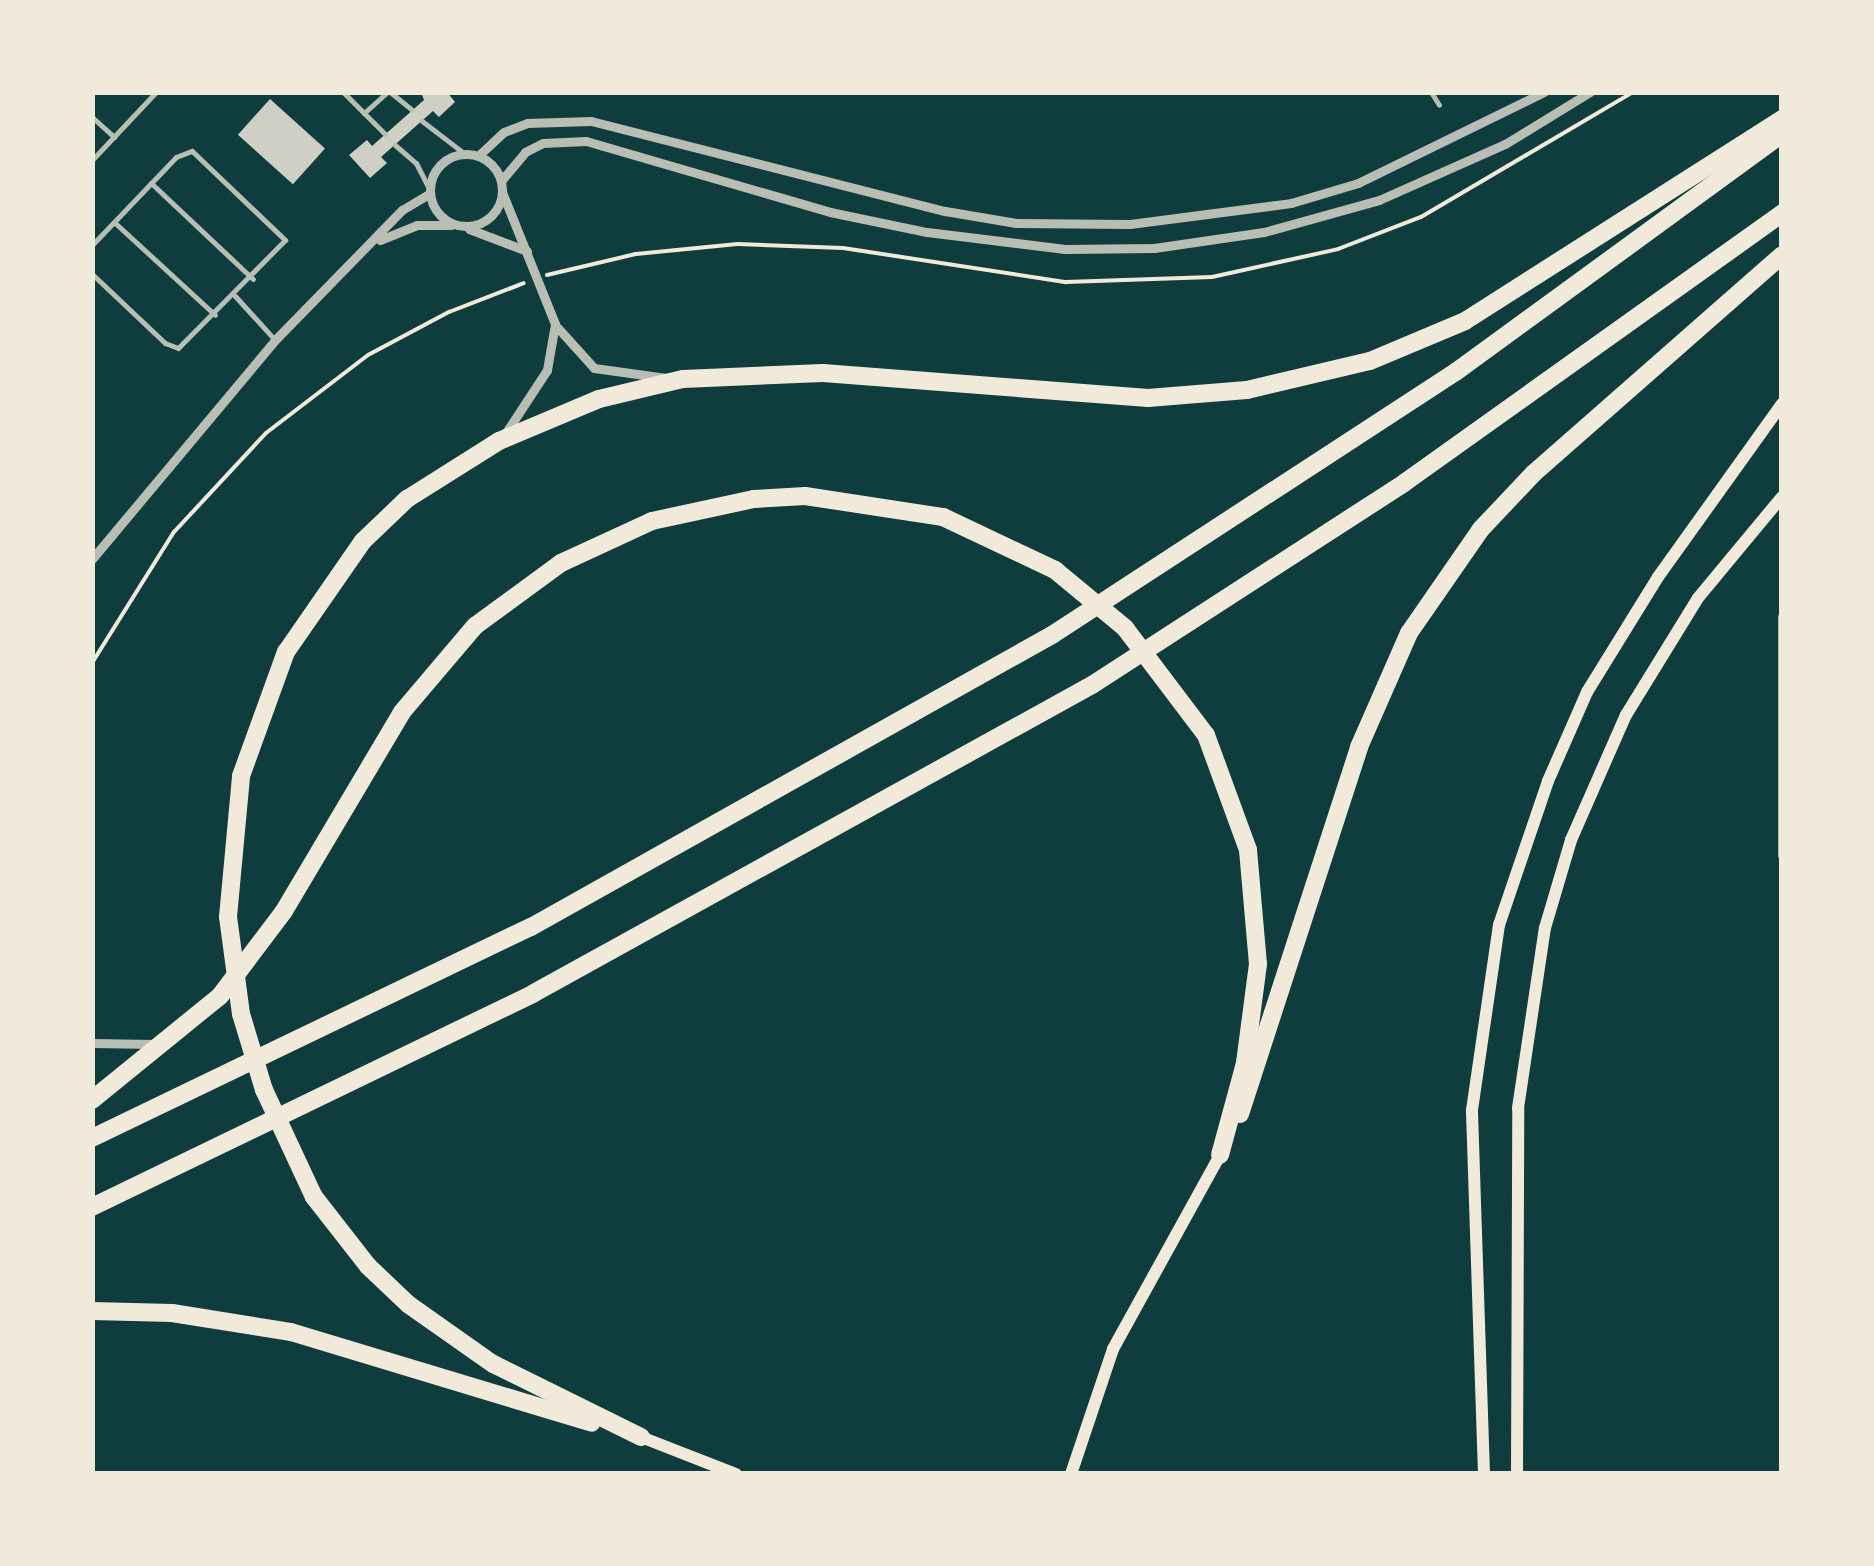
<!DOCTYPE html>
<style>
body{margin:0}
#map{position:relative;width:1874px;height:1566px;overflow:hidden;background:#0f3d3e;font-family:"Titillium Web",sans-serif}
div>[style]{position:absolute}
.building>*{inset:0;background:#cfcfc3;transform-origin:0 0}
.path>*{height:4px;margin:-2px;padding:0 2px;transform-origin:2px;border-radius:2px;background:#f1e9da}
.service>*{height:5px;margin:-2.5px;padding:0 2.5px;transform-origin:2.5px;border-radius:2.5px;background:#b8beb3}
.minor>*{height:9px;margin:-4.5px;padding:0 4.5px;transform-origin:4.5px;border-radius:4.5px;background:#b8beb3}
.minor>.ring{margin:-4.5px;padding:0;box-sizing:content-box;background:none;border:9px solid #b8beb3;border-radius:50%}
.secondary>*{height:12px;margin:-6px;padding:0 6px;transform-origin:6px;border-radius:6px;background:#f1e9da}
.motorway>*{height:18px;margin:-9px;padding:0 9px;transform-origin:9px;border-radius:9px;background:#f1e9da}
span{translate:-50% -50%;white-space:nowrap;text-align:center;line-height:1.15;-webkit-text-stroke:10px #f1e9da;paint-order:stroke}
.frame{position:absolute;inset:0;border:95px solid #f1e9da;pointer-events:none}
</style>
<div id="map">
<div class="building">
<div style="clip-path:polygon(421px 92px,447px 92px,455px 102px,439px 117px,433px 111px,381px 157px,387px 163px,370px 178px,349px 155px,367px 140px,372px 146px,424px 100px)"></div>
<div style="left:270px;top:99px;width:74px;height:48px;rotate:42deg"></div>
</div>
<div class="path">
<div style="left:547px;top:275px;width:91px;rotate:-13.3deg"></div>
<div style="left:636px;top:254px;width:102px;rotate:-5.6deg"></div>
<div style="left:738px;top:244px;width:105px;rotate:2.2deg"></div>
<div style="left:843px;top:248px;width:226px;rotate:8.7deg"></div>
<div style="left:1066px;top:282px;width:146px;rotate:-2deg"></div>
<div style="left:1212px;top:277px;width:129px;rotate:-12.5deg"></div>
<div style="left:1338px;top:249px;width:89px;rotate:-21.1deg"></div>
<div style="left:1421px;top:217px;width:246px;rotate:-30.5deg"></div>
<div style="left:92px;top:663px;width:155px;rotate:-58deg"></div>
<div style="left:174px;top:532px;width:135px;rotate:-47.1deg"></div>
<div style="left:266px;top:433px;width:128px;rotate:-37.4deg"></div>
<div style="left:368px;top:355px;width:92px;rotate:-28deg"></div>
<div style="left:449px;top:312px;width:80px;rotate:-21.1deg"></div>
</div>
<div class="service">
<div style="left:343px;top:92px;width:59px;rotate:45deg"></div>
<div style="left:390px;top:92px;width:28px;rotate:39deg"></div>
<div style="left:1431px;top:92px;width:15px;rotate:58deg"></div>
<div style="left:364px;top:113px;width:31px;rotate:-42deg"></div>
<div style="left:92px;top:117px;width:30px;rotate:42deg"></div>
<div style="left:422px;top:121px;width:54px;rotate:37.5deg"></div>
<div style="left:395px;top:145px;width:28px;rotate:41deg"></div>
<div style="left:416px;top:163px;width:29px;rotate:63deg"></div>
<div style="left:92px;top:160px;width:93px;rotate:-46.7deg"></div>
<div style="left:151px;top:183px;width:140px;rotate:43.3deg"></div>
<div style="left:114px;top:222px;width:137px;rotate:42.6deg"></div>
<div style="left:92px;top:245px;width:122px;rotate:-46.3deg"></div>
<div style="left:176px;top:157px;width:17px;rotate:-21deg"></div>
<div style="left:192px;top:151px;width:129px;rotate:43.7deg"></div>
<div style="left:285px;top:240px;width:152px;rotate:134.7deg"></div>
<div style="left:178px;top:348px;width:14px;rotate:-159deg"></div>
<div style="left:165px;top:343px;width:100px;rotate:-136.6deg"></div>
<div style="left:235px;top:296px;width:59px;rotate:47.7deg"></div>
</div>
<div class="minor">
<div class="ring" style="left:430px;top:154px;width:63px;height:63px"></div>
<div style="left:478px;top:156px;width:35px;rotate:-43deg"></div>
<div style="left:504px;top:132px;width:25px;rotate:-21deg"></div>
<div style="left:527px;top:123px;width:64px;rotate:-1.8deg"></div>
<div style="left:591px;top:121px;width:365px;rotate:14.3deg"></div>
<div style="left:945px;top:211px;width:72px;rotate:9.6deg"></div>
<div style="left:1016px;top:223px;width:114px;rotate:0.5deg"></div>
<div style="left:1130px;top:224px;width:162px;rotate:-7.4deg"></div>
<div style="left:1291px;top:203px;width:70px;rotate:-16.6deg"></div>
<div style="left:1358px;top:183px;width:207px;rotate:-26.1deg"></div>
<div style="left:501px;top:181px;width:38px;rotate:-50deg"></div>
<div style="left:525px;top:152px;width:20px;rotate:-27deg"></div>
<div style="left:543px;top:143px;width:43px;rotate:-2.7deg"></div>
<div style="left:586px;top:141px;width:254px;rotate:16.2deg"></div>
<div style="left:830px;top:212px;width:99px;rotate:11.7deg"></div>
<div style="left:927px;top:232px;width:139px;rotate:7deg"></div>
<div style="left:1065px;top:249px;width:89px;rotate:-0.6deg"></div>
<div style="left:1154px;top:248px;width:111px;rotate:-8.3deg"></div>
<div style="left:1264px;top:232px;width:119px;rotate:-15.5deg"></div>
<div style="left:1379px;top:200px;width:138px;rotate:-24deg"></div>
<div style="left:1505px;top:144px;width:100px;rotate:-31.5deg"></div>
<div style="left:502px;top:192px;width:142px;rotate:68.1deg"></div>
<div style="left:555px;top:324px;width:47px;rotate:99.9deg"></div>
<div style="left:547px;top:370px;width:73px;rotate:123.3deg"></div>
<div style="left:469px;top:229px;width:62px;rotate:20.8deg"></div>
<div style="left:380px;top:240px;width:40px;rotate:-22deg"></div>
<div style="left:417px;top:225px;width:34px"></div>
<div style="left:557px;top:327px;width:55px;rotate:47.9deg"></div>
<div style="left:594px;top:368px;width:73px;rotate:7.9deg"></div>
<div style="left:92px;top:559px;width:285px;rotate:-50.1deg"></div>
<div style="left:275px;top:340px;width:182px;rotate:-45.7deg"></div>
<div style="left:402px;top:210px;width:31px;rotate:-31deg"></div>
<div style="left:1782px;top:617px;width:238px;rotate:90deg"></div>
<div style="left:92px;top:1043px;width:62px;rotate:0.9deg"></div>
</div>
<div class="secondary">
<div style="left:641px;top:1437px;width:102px;rotate:21.3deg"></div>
<div style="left:1071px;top:1474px;width:132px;rotate:-71.4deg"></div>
<div style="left:1113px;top:1349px;width:222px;rotate:-61.1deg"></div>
<div style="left:1484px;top:1474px;width:364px;rotate:-91.9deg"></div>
<div style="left:1472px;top:1110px;width:187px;rotate:-81.7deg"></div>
<div style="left:1499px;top:925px;width:152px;rotate:-71.2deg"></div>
<div style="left:1548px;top:781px;width:97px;rotate:-66.3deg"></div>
<div style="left:1587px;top:692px;width:135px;rotate:-58.3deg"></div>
<div style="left:1658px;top:577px;width:213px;rotate:-54.4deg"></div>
<div style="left:1517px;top:1474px;width:366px;rotate:-89.8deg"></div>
<div style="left:1518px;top:1108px;width:182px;rotate:-81.5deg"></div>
<div style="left:1545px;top:928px;width:92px;rotate:-73.5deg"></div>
<div style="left:1571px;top:840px;width:137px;rotate:-66.3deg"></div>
<div style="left:1626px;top:715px;width:137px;rotate:-58.4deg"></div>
<div style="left:1698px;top:598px;width:131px;rotate:-50.3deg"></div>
</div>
<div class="motorway">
<div style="left:92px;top:1100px;width:165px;rotate:-39.1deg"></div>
<div style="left:220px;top:996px;width:106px;rotate:-53deg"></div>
<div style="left:284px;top:911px;width:231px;rotate:-59.3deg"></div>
<div style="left:402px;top:712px;width:113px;rotate:-49.7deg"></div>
<div style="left:475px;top:626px;width:107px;rotate:-36.2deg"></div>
<div style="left:561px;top:563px;width:100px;rotate:-24.8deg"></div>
<div style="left:652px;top:521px;width:104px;rotate:-12.2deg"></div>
<div style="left:754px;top:499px;width:51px;rotate:-3.4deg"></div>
<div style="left:805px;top:496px;width:140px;rotate:8.7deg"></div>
<div style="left:943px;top:517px;width:124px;rotate:25.3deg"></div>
<div style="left:1055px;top:570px;width:91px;rotate:39.6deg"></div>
<div style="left:1125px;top:628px;width:134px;rotate:52.9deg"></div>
<div style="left:1206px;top:735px;width:122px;rotate:69.9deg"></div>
<div style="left:1248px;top:850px;width:114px;rotate:85deg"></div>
<div style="left:1258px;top:964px;width:100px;rotate:97.5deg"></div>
<div style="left:1245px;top:1063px;width:95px;rotate:105.2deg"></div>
<div style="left:1240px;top:1114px;width:386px;rotate:-72deg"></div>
<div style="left:1359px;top:747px;width:124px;rotate:-66.3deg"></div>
<div style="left:1409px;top:633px;width:126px;rotate:-55.3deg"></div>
<div style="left:1481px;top:529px;width:77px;rotate:-46.6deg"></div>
<div style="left:1534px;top:473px;width:330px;rotate:-41.3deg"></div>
<div style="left:92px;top:1138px;width:487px;rotate:-25.7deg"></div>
<div style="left:531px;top:927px;width:597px;rotate:-29.27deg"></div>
<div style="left:1052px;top:635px;width:483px;rotate:-33.1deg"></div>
<div style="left:1457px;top:371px;width:402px;rotate:-36.1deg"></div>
<div style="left:92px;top:1207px;width:491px;rotate:-25.8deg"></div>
<div style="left:534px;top:993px;width:637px;rotate:-28.9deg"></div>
<div style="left:1092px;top:685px;width:372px;rotate:-32.9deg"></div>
<div style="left:1404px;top:483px;width:465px;rotate:-35.5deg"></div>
<div style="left:92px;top:1311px;width:80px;rotate:1.4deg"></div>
<div style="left:172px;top:1313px;width:121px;rotate:9.1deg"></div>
<div style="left:291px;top:1332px;width:314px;rotate:16.8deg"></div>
<div style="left:641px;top:1437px;width:165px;rotate:-153.7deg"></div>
<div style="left:493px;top:1364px;width:104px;rotate:-144.8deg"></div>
<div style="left:408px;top:1304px;width:55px;rotate:-136.5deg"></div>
<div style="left:368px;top:1266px;width:88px;rotate:-128deg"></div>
<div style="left:314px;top:1197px;width:118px;rotate:-115deg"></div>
<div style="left:264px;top:1090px;width:79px;rotate:-106.8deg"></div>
<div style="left:241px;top:1014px;width:98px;rotate:-97.6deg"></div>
<div style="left:228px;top:917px;width:142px;rotate:-84.7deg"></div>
<div style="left:241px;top:776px;width:132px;rotate:-70.1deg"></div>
<div style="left:286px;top:652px;width:135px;rotate:-55.3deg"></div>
<div style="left:363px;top:541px;width:61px;rotate:-43.7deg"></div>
<div style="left:407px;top:499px;width:109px;rotate:-32.2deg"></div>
<div style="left:499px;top:441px;width:108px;rotate:-22.8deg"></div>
<div style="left:599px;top:399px;width:86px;rotate:-13.4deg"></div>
<div style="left:683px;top:379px;width:140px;rotate:-2.5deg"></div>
<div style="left:823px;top:373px;width:326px;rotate:4.4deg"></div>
<div style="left:1148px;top:398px;width:99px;rotate:-4.6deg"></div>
<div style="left:1247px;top:390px;width:126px;rotate:-13.3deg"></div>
<div style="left:1370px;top:361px;width:103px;rotate:-22.8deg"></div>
<div style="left:1465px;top:321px;width:376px;rotate:-32.5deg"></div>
</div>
<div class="frame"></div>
</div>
